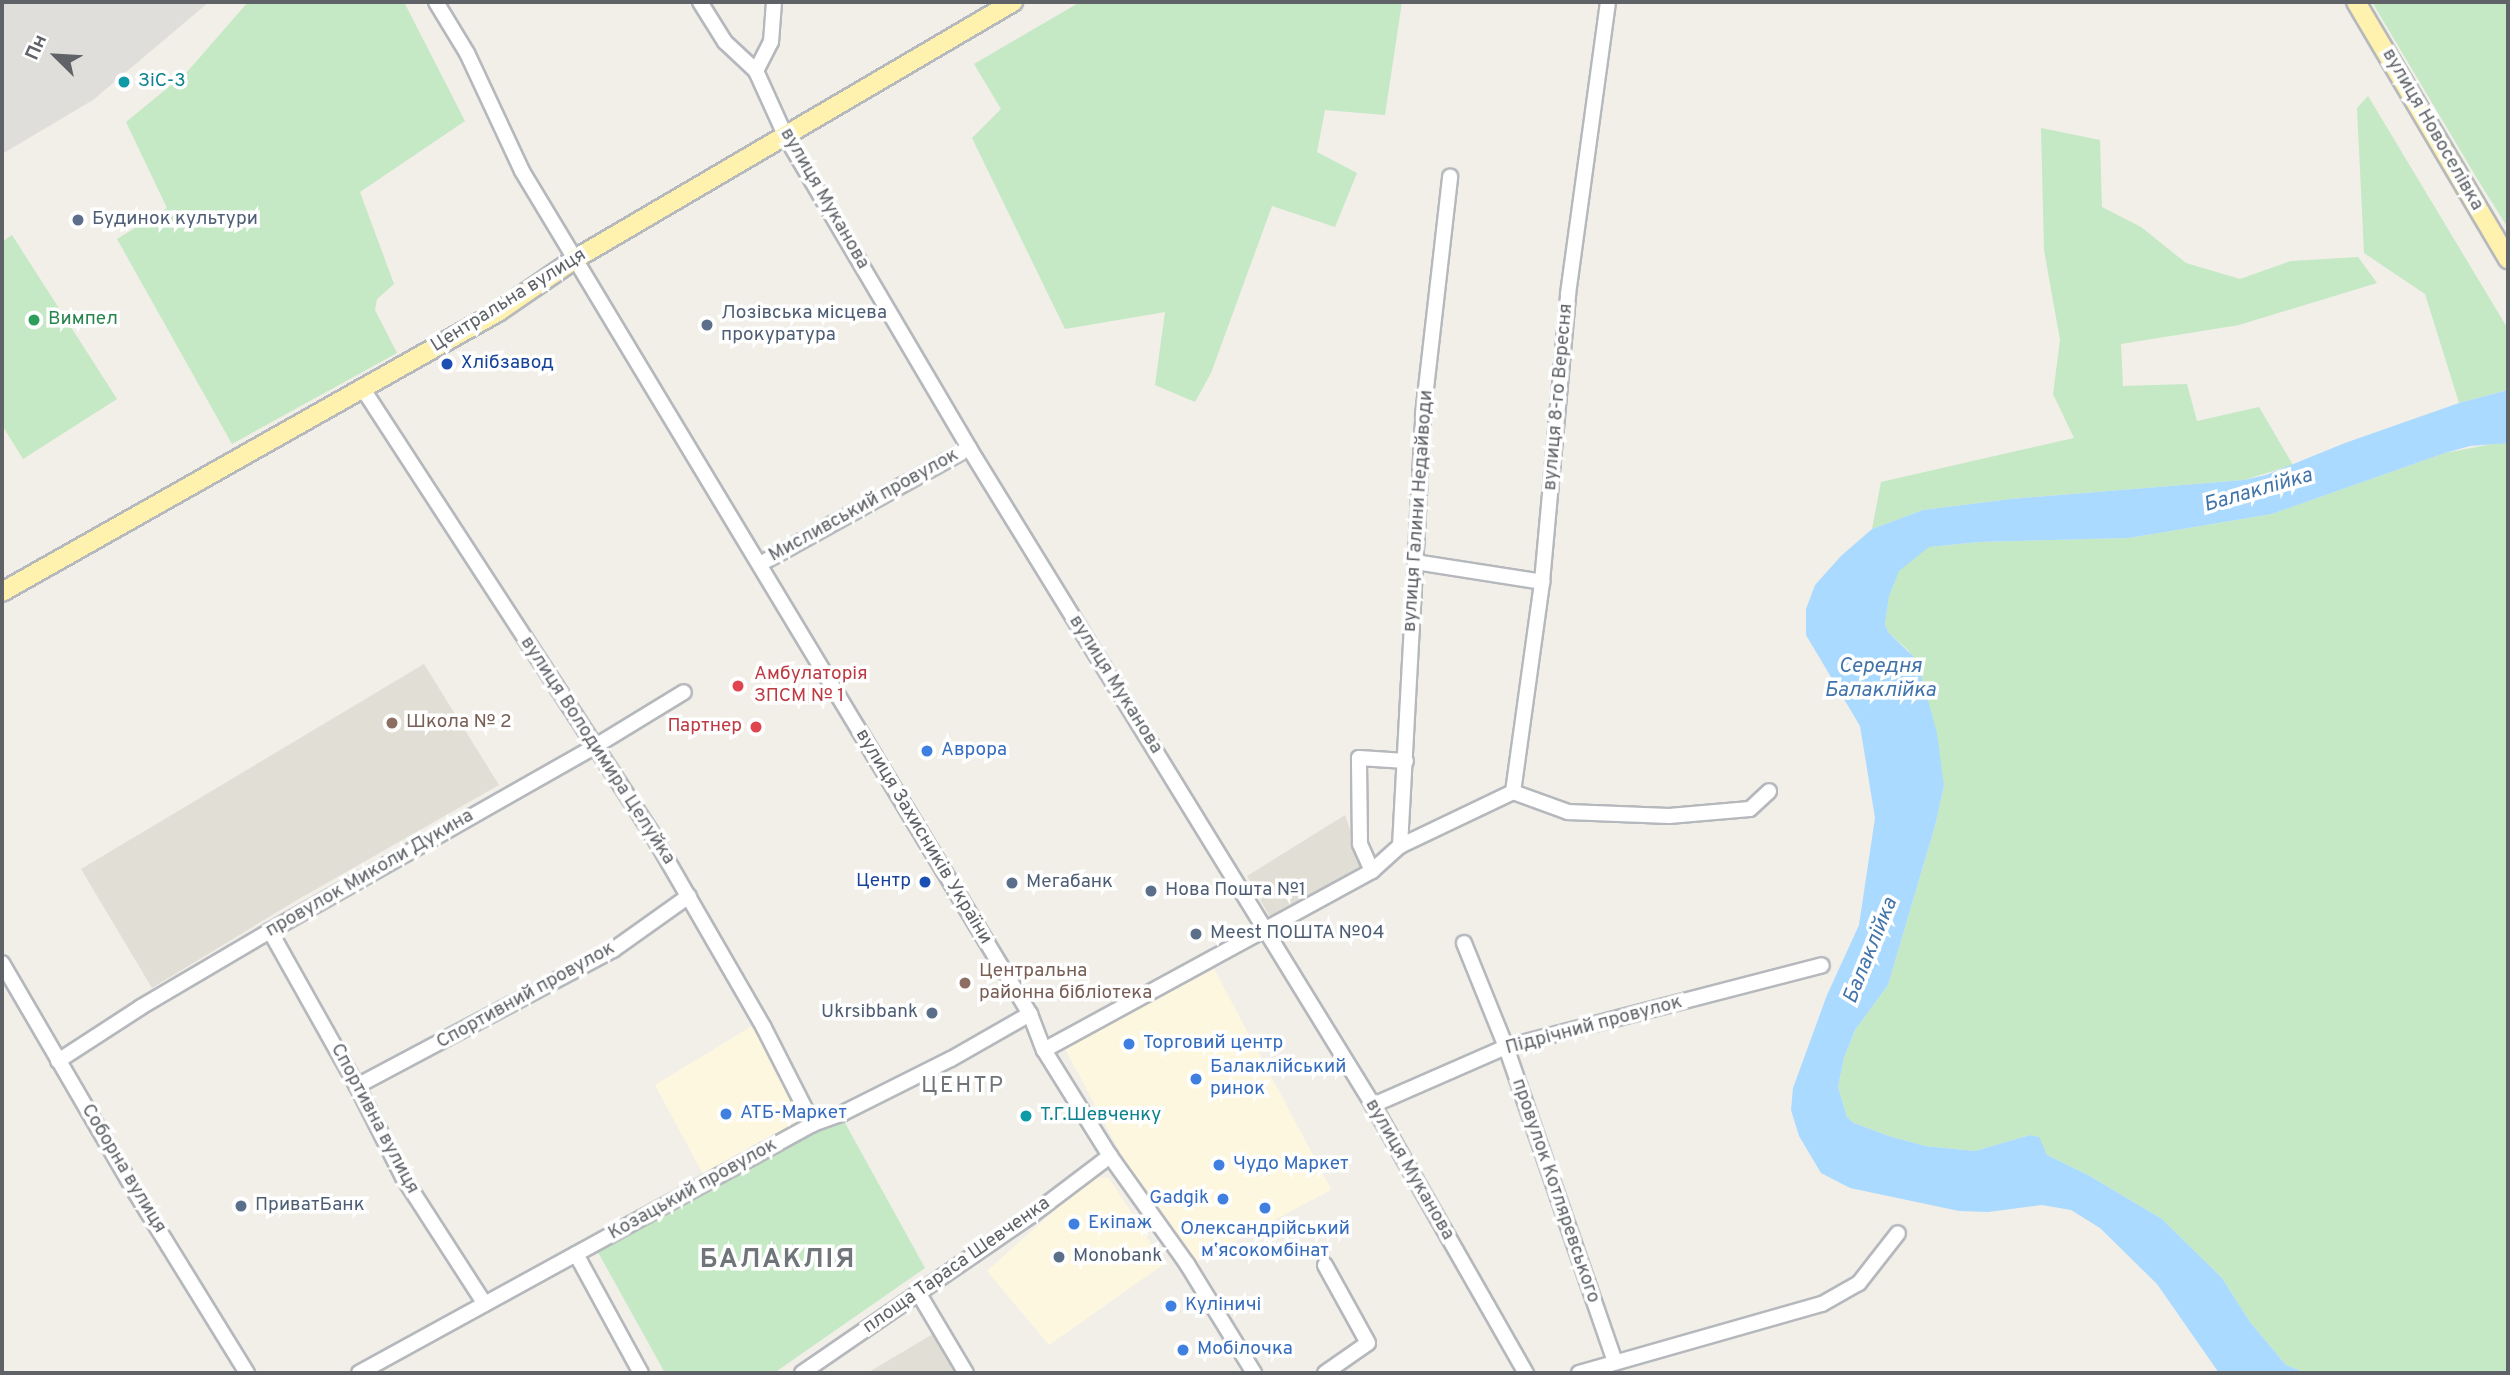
<!DOCTYPE html>
<meta charset="utf-8">
<style>
body{margin:0}
#map{position:relative;width:2510px;height:1375px;overflow:hidden;background:#f1efe8;font-family:Overpass,sans-serif}
div>[style]{position:absolute}
.commercial>*{inset:0;background:#fef7e0;transform-origin:0 0}
.industrial>*{inset:0;background:#e0deda}
.education>*{inset:0;background:#e1ded6}
.green>*{inset:0;background:#c5e8c5}
.water>*{inset:0;background:#aadaff}
.roads{filter:drop-shadow(2px 0 #b5b8bc) drop-shadow(-2px 0 #b5b8bc) drop-shadow(0 2px #b5b8bc) drop-shadow(0 -2px #b5b8bc)}
.minor>*{height:14px;margin:-7px;padding:0 7px;transform-origin:7px;border-radius:7px;background:#fff}
.major>*{height:18px;margin:-9px;padding:0 9px;transform-origin:9px;border-radius:9px;background:#fff2af}
.dots>*{width:19px;height:19px;translate:-50% -50%;box-sizing:border-box;border:4px solid #fff;border-radius:50%}
span{translate:-50% -50%;white-space:nowrap;text-align:center;line-height:1.15;-webkit-text-stroke:7px #fff;paint-order:stroke}
.culture-label{font-size:19px;color:#0d838f}
.left{translate:0 -50%;text-align:left}
.street-label{font-size:19px;color:#5f6368}
.service-label{font-size:19px;color:#4e5e75}
.right{translate:-100% -50%;text-align:right}
.leisure-label{font-size:19px;color:#27864d}
.transit-label{font-size:19px;color:#164399}
.health-label{font-size:19px;color:#be3a42}
.education-label{font-size:19px;color:#785e54}
.shop-label{font-size:19px;color:#366cbe}
.water-label{font-size:21px;color:#4174aa;font-style:italic}
.quarter-label{font-size:23px;color:#70757a;letter-spacing:2px}
.district-label{font-size:26px;color:#70757a;font-weight:700;letter-spacing:2px}
.frame{position:absolute;inset:0;border:4px solid #5f6368;pointer-events:none}
.north{position:absolute;left:21px;top:21px;width:70px;height:70px;-webkit-text-stroke:5px #fff;paint-order:stroke;rotate:294deg;font-size:19px;font-weight:700;line-height:28px;text-align:center;color:#5f6368}
.north::after{content:'';display:block;margin:auto;width:24px;height:32px;background:#5f6368;clip-path:polygon(50% 0,100% 100%,50% 72%,0 100%)}
</style>
<div id="map">
<div class="commercial">
<div style="left:1214px;top:969px;width:250px;height:169px;rotate:62deg"></div>
<div style="clip-path:polygon(752px 1026px,801px 1116px,799px 1125px,704px 1176px,655px 1085px)"></div>
<div style="clip-path:polygon(1092px 1177px,1109px 1178px,1164px 1264px,1049px 1345px,987px 1271px)"></div>
</div>
<div class="industrial">
<div style="clip-path:polygon(2px 2px,209px 2px,93px 100px,2px 154px)"></div>
</div>
<div class="education">
<div style="clip-path:polygon(424px 664px,499px 785px,297px 900px,152px 988px,81px 869px)"></div>
<div style="clip-path:polygon(1345px 815px,1363px 867px,1271px 919px,1247px 876px)"></div>
<div style="clip-path:polygon(933px 1334px,955px 1373px,867px 1373px)"></div>
</div>
<div class="green">
<div style="clip-path:polygon(248px 2px,404px 2px,465px 121px,360px 192px,394px 284px,377px 299px,375px 310px,397px 353px,232px 444px,117px 239px,167px 208px,126px 122px,187px 72px)"></div>
<div style="clip-path:polygon(1080px 2px,1402px 2px,1385px 115px,1325px 110px,1317px 152px,1357px 173px,1335px 227px,1272px 206px,1211px 373px,1195px 402px,1155px 385px,1165px 312px,1065px 329px,972px 138px,1001px 109px,974px 64px)"></div>
<div style="clip-path:polygon(2372px 2px,2508px 2px,2508px 228px,2478px 180px)"></div>
<div style="clip-path:polygon(2368px 96px,2508px 329px,2508px 390px,2459px 403px,2425px 294px,2364px 253px,2357px 108px)"></div>
<div style="clip-path:polygon(2041px 128px,2100px 140px,2102px 207px,2141px 227px,2186px 263px,2240px 279px,2291px 261px,2358px 257px,2377px 283px,2239px 325px,2121px 344px,2123px 386px,2187px 384px,2197px 421px,2259px 407px,2293px 465px,2244px 480px,2011px 499px,1923px 510px,1872px 529px,1881px 482px,2074px 438px,2053px 394px,2060px 340px,2044px 250px)"></div>
<div style="clip-path:polygon(12px 235px,117px 399px,23px 459px,2px 425px,2px 242px)"></div>
<div style="clip-path:polygon(2503px 442px,2508px 443px,2508px 1373px,2306px 1373px,2286px 1365px,2250px 1322px,2222px 1278px,2162px 1219px,2088px 1175px,2047px 1155px,2038px 1137px,2030px 1135px,1975px 1151px,1925px 1146px,1889px 1136px,1854px 1123px,1847px 1117px,1838px 1087px,1844px 1058px,1855px 1030px,1888px 985px,1935px 826px,1944px 786px,1909px 651px,1888px 632px,1885px 624px,1889px 596px,1898px 571px,1928px 547px,1979px 542px,2129px 538px,2272px 514px,2445px 453px)"></div>
<div style="clip-path:polygon(839px 1112px,925px 1268px,774px 1373px,665px 1373px,594px 1245px)"></div>
</div>
<div class="water">
<div style="clip-path:polygon(2508px 390px,2508px 443px,2470px 446px,2445px 453px,2272px 514px,2129px 538px,1979px 542px,1929px 547px,1899px 571px,1889px 596px,1885px 624px,1888px 632px,1917px 660px,1937px 733px,1944px 786px,1935px 826px,1888px 985px,1855px 1030px,1844px 1058px,1838px 1087px,1847px 1117px,1854px 1123px,1889px 1136px,1925px 1146px,1975px 1151px,2030px 1135px,2039px 1137px,2047px 1155px,2088px 1175px,2162px 1219px,2222px 1278px,2250px 1322px,2286px 1365px,2306px 1373px,2219px 1373px,2157px 1284px,2100px 1228px,2071px 1210px,2042px 1205px,1988px 1212px,1959px 1211px,1850px 1188px,1821px 1173px,1799px 1136px,1791px 1110px,1793px 1088px,1827px 995px,1859px 925px,1875px 818px,1860px 726px,1806px 635px,1806px 609px,1815px 585px,1841px 556px,1872px 529px,1923px 510px,2011px 499px,2244px 480px,2266px 475px,2345px 443px,2459px 403px)"></div>
</div>
<div class="roads">
<div class="minor">
<div style="left:436px;top:2px;width:60px;rotate:58.7deg"></div>
<div style="left:467px;top:53px;width:130px;rotate:65deg"></div>
<div style="left:522px;top:171px;width:984px;rotate:58.93deg"></div>
<div style="left:1030px;top:1014px;width:39px;rotate:69deg"></div>
<div style="left:1044px;top:1050px;width:125px;rotate:58.1deg"></div>
<div style="left:1110px;top:1156px;width:133px;rotate:54.5deg"></div>
<div style="left:1187px;top:1264px;width:128px;rotate:58.4deg"></div>
<div style="left:700px;top:2px;width:47px;rotate:58deg"></div>
<div style="left:725px;top:42px;width:42px;rotate:43.1deg"></div>
<div style="left:756px;top:71px;width:72px;rotate:65.6deg"></div>
<div style="left:786px;top:137px;width:361px;rotate:59.5deg"></div>
<div style="left:969px;top:448px;width:771px;rotate:58.41deg"></div>
<div style="left:1373px;top:1105px;width:309px;rotate:60.3deg"></div>
<div style="left:756px;top:71px;width:33px;rotate:-63deg"></div>
<div style="left:771px;top:42px;width:40px;rotate:-85.7deg"></div>
<div style="left:363px;top:389px;width:528px;rotate:56.97deg"></div>
<div style="left:651px;top:832px;width:226px;rotate:60deg"></div>
<div style="left:764px;top:1028px;width:108px;rotate:63deg"></div>
<div style="left:1415px;top:562px;width:129px;rotate:8.9deg"></div>
<div style="left:760px;top:564px;width:239px;rotate:-29deg"></div>
<div style="left:1513px;top:792px;width:212px;rotate:-82.1deg"></div>
<div style="left:1542px;top:582px;width:289px;rotate:-84.8deg"></div>
<div style="left:1568px;top:294px;width:295px;rotate:-82.2deg"></div>
<div style="left:1400px;top:846px;width:432px;rotate:-86.9deg"></div>
<div style="left:1423px;top:415px;width:240px;rotate:-83.5deg"></div>
<div style="left:1372px;top:871px;width:30px;rotate:-114deg"></div>
<div style="left:1360px;top:844px;width:86px;rotate:-90.7deg"></div>
<div style="left:1359px;top:758px;width:47px;rotate:3.7deg"></div>
<div style="left:270px;top:931px;width:178px;rotate:60.7deg"></div>
<div style="left:357px;top:1086px;width:102px;rotate:63.2deg"></div>
<div style="left:403px;top:1177px;width:151px;rotate:57.2deg"></div>
<div style="left:1464px;top:943px;width:112px;rotate:68deg"></div>
<div style="left:1506px;top:1047px;width:333px;rotate:70.9deg"></div>
<div style="left:2px;top:963px;width:263px;rotate:59.8deg"></div>
<div style="left:134px;top:1190px;width:215px;rotate:58.3deg"></div>
<div style="left:1044px;top:1050px;width:374px;rotate:-28.6deg"></div>
<div style="left:1372px;top:871px;width:38px;rotate:-42deg"></div>
<div style="left:1400px;top:846px;width:125px;rotate:-25.5deg"></div>
<div style="left:1513px;top:792px;width:59px;rotate:20deg"></div>
<div style="left:1568px;top:812px;width:101px;rotate:2.3deg"></div>
<div style="left:1669px;top:816px;width:81px;rotate:-4.9deg"></div>
<div style="left:1750px;top:809px;width:26px;rotate:-43deg"></div>
<div style="left:58px;top:1061px;width:99px;rotate:-33deg"></div>
<div style="left:141px;top:1007px;width:150px;rotate:-30.5deg"></div>
<div style="left:270px;top:931px;width:373px;rotate:-29.6deg"></div>
<div style="left:594px;top:747px;width:105px;rotate:-31.4deg"></div>
<div style="left:357px;top:1086px;width:290px;rotate:-28deg"></div>
<div style="left:613px;top:950px;width:93px;rotate:-35.4deg"></div>
<div style="left:1373px;top:1105px;width:145px;rotate:-23.6deg"></div>
<div style="left:1506px;top:1047px;width:326px;rotate:-14.5deg"></div>
<div style="left:576px;top:1254px;width:136px;rotate:61.4deg"></div>
<div style="left:919px;top:1294px;width:92px;rotate:59.3deg"></div>
<div style="left:359px;top:1373px;width:518px;rotate:-28.74deg"></div>
<div style="left:813px;top:1124px;width:32px;rotate:-20deg"></div>
<div style="left:843px;top:1113px;width:121px;rotate:-26.6deg"></div>
<div style="left:951px;top:1059px;width:91px;rotate:-29.7deg"></div>
<div style="left:802px;top:1373px;width:279px;rotate:-34.5deg"></div>
<div style="left:1032px;top:1215px;width:98px;rotate:-37.1deg"></div>
<div style="left:1325px;top:1373px;width:52px;rotate:-34.9deg"></div>
<div style="left:1368px;top:1343px;width:89px;rotate:-118.9deg"></div>
<div style="left:1579px;top:1373px;width:253px;rotate:-15.9deg"></div>
<div style="left:1822px;top:1304px;width:43px;rotate:-29.6deg"></div>
<div style="left:1859px;top:1283px;width:63px;rotate:-52deg"></div>
</div>
<div class="major">
<div style="left:2356px;top:2px;width:299px;rotate:59.4deg"></div>
<div style="left:2px;top:592px;width:570px;rotate:-29.45deg"></div>
<div style="left:498px;top:312px;width:93px;rotate:-34.5deg"></div>
<div style="left:575px;top:259px;width:508px;rotate:-30.4deg"></div>
</div>
</div>
<div class="dots">
<div style="left:124px;top:82px;background:#0f9aa8"></div>
<div style="left:78px;top:220px;background:#5c6f8a"></div>
<div style="left:34px;top:320px;background:#2e9e5b"></div>
<div style="left:707px;top:325px;background:#5c6f8a"></div>
<div style="left:447px;top:364px;background:#1a4fb4"></div>
<div style="left:738px;top:686px;background:#e0444e"></div>
<div style="left:392px;top:723px;background:#8d6e63"></div>
<div style="left:756px;top:727px;background:#e0444e"></div>
<div style="left:927px;top:751px;background:#3f7fe0"></div>
<div style="left:925px;top:882px;background:#1a4fb4"></div>
<div style="left:1012px;top:883px;background:#5c6f8a"></div>
<div style="left:1151px;top:891px;background:#5c6f8a"></div>
<div style="left:1196px;top:934px;background:#5c6f8a"></div>
<div style="left:965px;top:983px;background:#8d6e63"></div>
<div style="left:932px;top:1013px;background:#5c6f8a"></div>
<div style="left:1129px;top:1044px;background:#3f7fe0"></div>
<div style="left:1196px;top:1079px;background:#3f7fe0"></div>
<div style="left:726px;top:1114px;background:#3f7fe0"></div>
<div style="left:1026px;top:1116px;background:#0f9aa8"></div>
<div style="left:1219px;top:1165px;background:#3f7fe0"></div>
<div style="left:1223px;top:1199px;background:#3f7fe0"></div>
<div style="left:241px;top:1206px;background:#5c6f8a"></div>
<div style="left:1265px;top:1208px;background:#3f7fe0"></div>
<div style="left:1074px;top:1224px;background:#3f7fe0"></div>
<div style="left:1059px;top:1257px;background:#5c6f8a"></div>
<div style="left:1171px;top:1306px;background:#3f7fe0"></div>
<div style="left:1183px;top:1350px;background:#3f7fe0"></div>
</div>
<div class="culture-label">
<span class="left" style="left:138px;top:82px">ЗіС-3</span>
<span class="left" style="left:1040px;top:1116px">Т.Г.Шевченку</span>
</div>
<div class="street-label">
<span style="left:2432px;top:130px;rotate:60deg">вулиця Новоселівка</span>
<span style="left:824px;top:199px;rotate:60deg">вулиця Муканова</span>
<span style="left:509px;top:301px;rotate:-32deg">Центральна вулиця</span>
<span style="left:1559px;top:397px;rotate:-85deg">вулиця 8-го Вересня</span>
<span style="left:864px;top:506px;rotate:-29deg">Мисливський провулок</span>
<span style="left:1419px;top:511px;rotate:-86deg">вулиця Галини Недайводи</span>
<span style="left:1115px;top:685px;rotate:58deg">вулиця Муканова</span>
<span style="left:597px;top:751px;rotate:57deg">вулиця Володимира Целуйка</span>
<span style="left:923px;top:837px;rotate:59deg">вулиця Захисників України</span>
<span style="left:370px;top:874px;rotate:-30deg">провулок Миколи Дукина</span>
<span style="left:526px;top:996px;rotate:-29deg">Спортивний провулок</span>
<span style="left:1594px;top:1026px;rotate:-15deg">Підрічний провулок</span>
<span style="left:374px;top:1119px;rotate:62deg">Спортивна вулиця</span>
<span style="left:123px;top:1169px;rotate:59deg">Соборна вулиця</span>
<span style="left:1409px;top:1170px;rotate:60deg">вулиця Муканова</span>
<span style="left:693px;top:1190px;rotate:-29deg">Козацький провулок</span>
<span style="left:1555px;top:1191px;rotate:71deg">провулок Котляревського</span>
<span style="left:957px;top:1266px;rotate:-35deg">площа Тараса Шевченка</span>
</div>
<div class="service-label">
<span class="left" style="left:92px;top:220px">Будинок культури</span>
<span class="left" style="left:721px;top:325px">Лозівська місцева<br>прокуратура</span>
<span class="left" style="left:1026px;top:883px">Мегабанк</span>
<span class="left" style="left:1165px;top:891px">Нова Пошта №1</span>
<span class="left" style="left:1210px;top:934px">Meest ПОШТА №04</span>
<span class="right" style="left:918px;top:1013px">Ukrsibbank</span>
<span class="left" style="left:255px;top:1206px">ПриватБанк</span>
<span class="left" style="left:1073px;top:1257px">Monobank</span>
</div>
<div class="leisure-label">
<span class="left" style="left:48px;top:320px">Вимпел</span>
</div>
<div class="transit-label">
<span class="left" style="left:461px;top:364px">Хлібзавод</span>
<span class="right" style="left:911px;top:882px">Центр</span>
</div>
<div class="health-label">
<span class="left" style="left:754px;top:686px">Амбулаторія<br>ЗПСМ № 1</span>
<span class="right" style="left:742px;top:727px">Партнер</span>
</div>
<div class="education-label">
<span class="left" style="left:406px;top:723px">Школа № 2</span>
<span class="left" style="left:979px;top:983px">Центральна<br>районна бібліотека</span>
</div>
<div class="shop-label">
<span class="left" style="left:941px;top:751px">Аврора</span>
<span class="left" style="left:1143px;top:1044px">Торговий центр</span>
<span class="left" style="left:1210px;top:1079px">Балаклійський<br>ринок</span>
<span class="left" style="left:740px;top:1114px">АТБ-Маркет</span>
<span class="left" style="left:1233px;top:1165px">Чудо Маркет</span>
<span class="right" style="left:1209px;top:1199px">Gadgik</span>
<span class="left" style="left:1088px;top:1224px">Екіпаж</span>
<span style="left:1265px;top:1241px">Олександрійський<br>мʼясокомбінат</span>
<span class="left" style="left:1185px;top:1306px">Куліничі</span>
<span class="left" style="left:1197px;top:1350px">Мобілочка</span>
</div>
<div class="water-label">
<span style="left:2258px;top:491px;rotate:-16deg">Балаклійка</span>
<span style="left:1880px;top:679px">Середня<br>Балаклійка</span>
<span style="left:1871px;top:951px;rotate:-68deg">Балаклійка</span>
</div>
<div class="quarter-label">
<span style="left:963px;top:1087px">ЦЕНТР</span>
</div>
<div class="district-label">
<span style="left:778px;top:1261px">БАЛАКЛІЯ</span>
</div>
<div class="frame"></div>
<div class="north">Пн</div>
</div>
